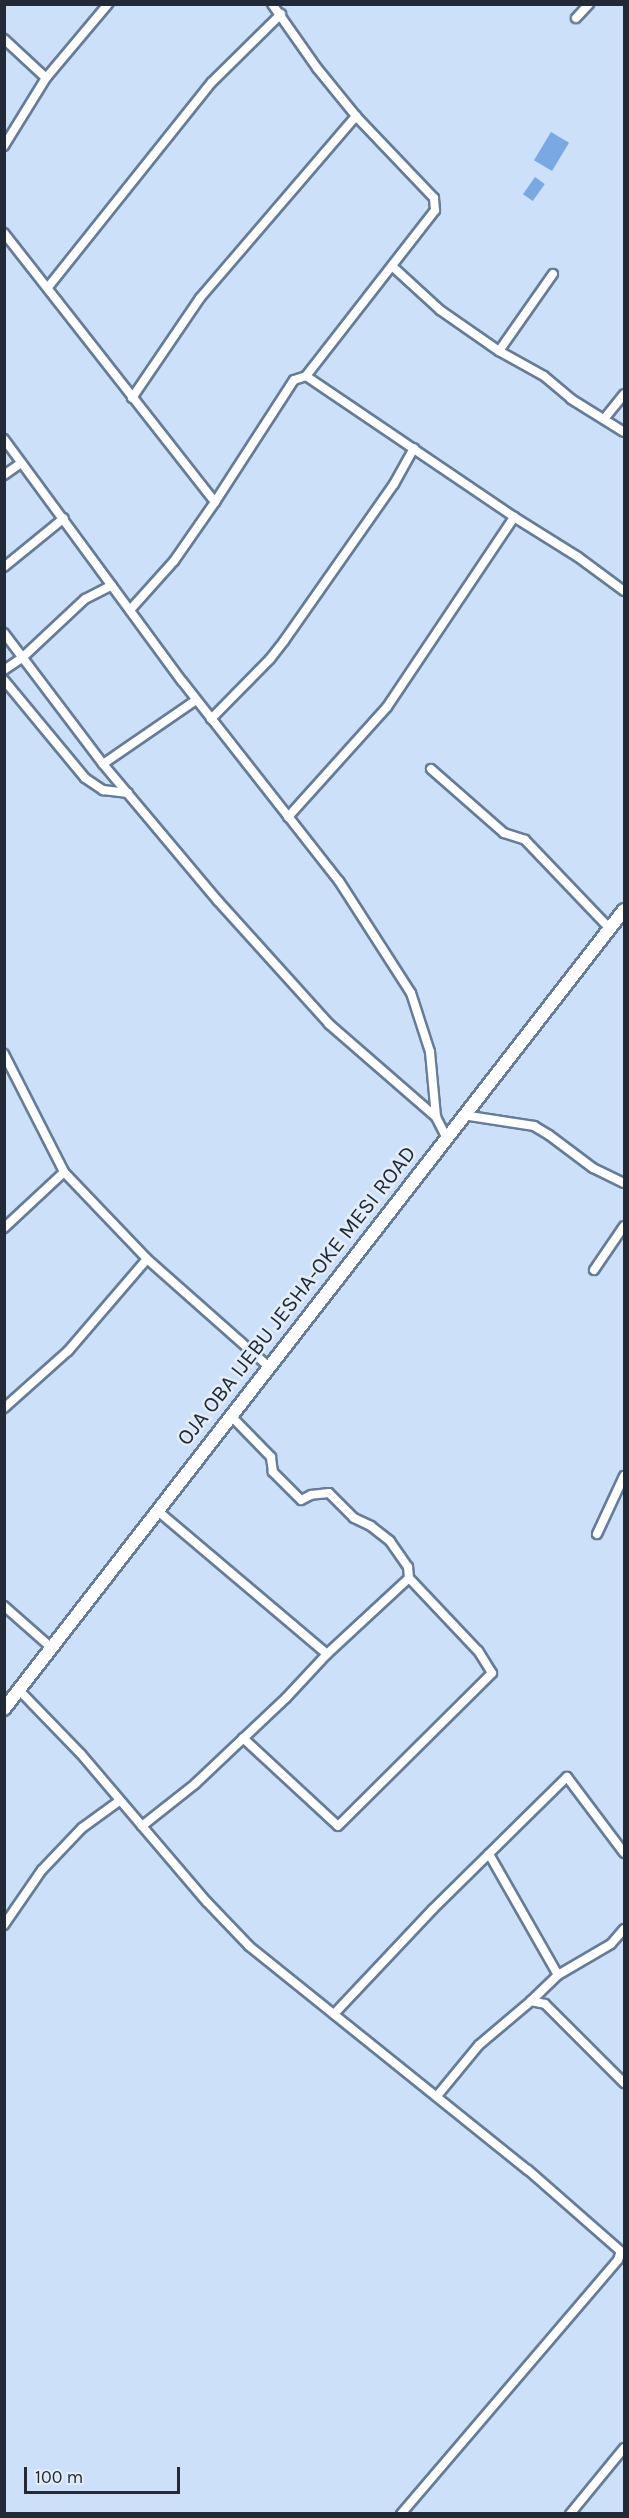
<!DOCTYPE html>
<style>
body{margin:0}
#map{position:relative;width:629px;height:2518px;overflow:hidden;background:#cde0f9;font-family:Karla,sans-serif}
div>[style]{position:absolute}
.water>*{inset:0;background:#7aa8e3;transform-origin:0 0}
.roads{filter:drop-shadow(2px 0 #667c97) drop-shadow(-2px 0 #667c97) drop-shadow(0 2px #667c97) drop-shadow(0 -2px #667c97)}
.minor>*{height:8px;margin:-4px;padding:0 4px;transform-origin:4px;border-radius:4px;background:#fff}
.secondary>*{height:12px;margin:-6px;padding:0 6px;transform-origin:6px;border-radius:6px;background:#fff}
span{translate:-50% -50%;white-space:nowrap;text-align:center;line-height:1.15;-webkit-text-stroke:5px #e3edf9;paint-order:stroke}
.street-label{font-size:22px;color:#212a36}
.frame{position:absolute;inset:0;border:6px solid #212a36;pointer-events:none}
.scale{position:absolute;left:24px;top:2467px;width:156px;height:27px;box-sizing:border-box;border:3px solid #212a36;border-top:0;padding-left:8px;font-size:18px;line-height:21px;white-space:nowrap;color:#212a36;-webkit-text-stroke:4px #e3edf9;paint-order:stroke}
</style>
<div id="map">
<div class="water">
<div style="left:551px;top:132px;width:21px;height:33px;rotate:31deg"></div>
<div style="left:535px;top:177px;width:12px;height:21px;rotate:35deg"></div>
</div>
<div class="roads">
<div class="minor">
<div style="left:576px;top:18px;width:19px;rotate:-47deg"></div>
<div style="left:4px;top:39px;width:57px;rotate:42.9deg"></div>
<div style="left:4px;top:146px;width:80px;rotate:-58.3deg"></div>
<div style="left:46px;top:78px;width:97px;rotate:-50deg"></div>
<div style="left:4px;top:233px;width:342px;rotate:51.9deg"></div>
<div style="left:392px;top:266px;width:65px;rotate:42.5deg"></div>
<div style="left:440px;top:310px;width:72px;rotate:34.8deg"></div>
<div style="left:499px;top:351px;width:51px;rotate:29.1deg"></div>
<div style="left:544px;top:376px;width:35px;rotate:40deg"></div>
<div style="left:571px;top:399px;width:62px;rotate:31.9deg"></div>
<div style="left:49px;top:286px;width:261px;rotate:-51.4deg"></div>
<div style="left:212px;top:82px;width:97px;rotate:-44.6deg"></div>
<div style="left:499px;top:351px;width:94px;rotate:-55deg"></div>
<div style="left:306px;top:376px;width:251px;rotate:34.1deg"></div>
<div style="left:514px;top:517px;width:75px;rotate:32deg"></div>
<div style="left:578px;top:557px;width:57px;rotate:36.5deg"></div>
<div style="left:132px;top:398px;width:121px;rotate:-55.8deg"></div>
<div style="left:200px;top:298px;width:240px;rotate:-49.4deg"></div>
<div style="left:604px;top:419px;width:32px;rotate:-51deg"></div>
<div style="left:4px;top:439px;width:300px;rotate:53.7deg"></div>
<div style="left:182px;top:681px;width:254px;rotate:51.9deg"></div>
<div style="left:339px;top:881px;width:133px;rotate:57.3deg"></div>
<div style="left:411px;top:993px;width:62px;rotate:72.1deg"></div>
<div style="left:430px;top:1052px;width:65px;rotate:84.7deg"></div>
<div style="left:436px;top:1117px;width:22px;rotate:63deg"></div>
<div style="left:4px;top:475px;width:21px;rotate:-35deg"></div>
<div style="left:4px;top:567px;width:77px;rotate:-39.2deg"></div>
<div style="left:130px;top:610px;width:66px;rotate:-48.1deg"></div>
<div style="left:174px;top:561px;width:72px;rotate:-55.2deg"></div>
<div style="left:215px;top:502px;width:145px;rotate:-57.1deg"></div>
<div style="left:294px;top:380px;width:13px;rotate:-18deg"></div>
<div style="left:306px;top:376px;width:210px;rotate:-52.1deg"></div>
<div style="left:435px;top:210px;width:12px;rotate:-95deg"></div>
<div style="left:434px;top:198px;width:113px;rotate:-133.6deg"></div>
<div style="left:356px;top:116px;width:62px;rotate:-129.1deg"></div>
<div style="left:317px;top:68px;width:78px;rotate:-125.1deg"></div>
<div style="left:4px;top:633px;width:164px;rotate:52.9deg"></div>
<div style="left:103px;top:764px;width:179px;rotate:50deg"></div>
<div style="left:218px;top:901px;width:166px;rotate:47.9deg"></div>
<div style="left:329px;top:1024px;width:142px;rotate:41deg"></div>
<div style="left:4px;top:670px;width:23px;rotate:-34deg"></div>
<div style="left:23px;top:657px;width:85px;rotate:-43.1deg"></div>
<div style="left:85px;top:599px;width:30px;rotate:-27deg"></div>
<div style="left:4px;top:680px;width:127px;rotate:50.4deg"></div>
<div style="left:85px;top:778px;width:22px;rotate:34deg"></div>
<div style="left:103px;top:790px;width:25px;rotate:7deg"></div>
<div style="left:211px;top:719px;width:84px;rotate:-45.5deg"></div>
<div style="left:270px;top:659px;width:23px;rotate:-52deg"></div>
<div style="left:284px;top:641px;width:192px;rotate:-55deg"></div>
<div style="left:394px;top:484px;width:41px;rotate:-60.9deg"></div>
<div style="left:103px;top:764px;width:113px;rotate:-34.5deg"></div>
<div style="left:431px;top:769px;width:97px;rotate:41.2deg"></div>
<div style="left:504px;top:833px;width:22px;rotate:18deg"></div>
<div style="left:525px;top:840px;width:122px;rotate:46.3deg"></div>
<div style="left:288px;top:817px;width:148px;rotate:-48deg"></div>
<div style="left:387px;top:707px;width:229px;rotate:-56.2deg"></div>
<div style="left:4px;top:1054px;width:132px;rotate:63deg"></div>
<div style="left:64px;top:1172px;width:120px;rotate:46.3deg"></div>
<div style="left:147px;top:1259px;width:164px;rotate:41.5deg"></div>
<div style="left:463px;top:1115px;width:72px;rotate:8.8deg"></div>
<div style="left:534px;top:1126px;width:17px;rotate:31deg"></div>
<div style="left:549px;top:1135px;width:55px;rotate:36.9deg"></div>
<div style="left:593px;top:1168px;width:34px;rotate:26deg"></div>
<div style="left:4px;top:1228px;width:82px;rotate:-43deg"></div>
<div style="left:594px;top:1270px;width:53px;rotate:-55.7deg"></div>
<div style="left:4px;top:1408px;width:86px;rotate:-41.7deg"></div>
<div style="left:68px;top:1351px;width:121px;rotate:-49.3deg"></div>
<div style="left:159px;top:1512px;width:220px;rotate:40.2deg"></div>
<div style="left:597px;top:1534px;width:64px;rotate:-65deg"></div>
<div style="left:4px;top:1606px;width:65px;rotate:41.3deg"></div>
<div style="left:19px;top:1690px;width:89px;rotate:45.9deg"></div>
<div style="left:81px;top:1754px;width:94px;rotate:49.7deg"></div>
<div style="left:142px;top:1826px;width:68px;rotate:-38.4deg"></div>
<div style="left:195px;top:1784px;width:125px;rotate:-43.4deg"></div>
<div style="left:286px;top:1698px;width:60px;rotate:-47deg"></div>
<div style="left:327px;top:1654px;width:112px;rotate:-42.8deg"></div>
<div style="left:409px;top:1578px;width:11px;rotate:-95deg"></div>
<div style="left:408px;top:1567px;width:32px;rotate:-125deg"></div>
<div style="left:390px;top:1541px;width:24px;rotate:-142deg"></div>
<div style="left:371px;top:1526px;width:19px;rotate:-155deg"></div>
<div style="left:354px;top:1518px;width:35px;rotate:-135deg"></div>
<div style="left:329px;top:1493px;width:18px;rotate:174deg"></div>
<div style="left:311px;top:1495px;width:11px;rotate:153deg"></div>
<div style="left:301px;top:1500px;width:40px;rotate:-135deg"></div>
<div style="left:273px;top:1472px;width:15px;rotate:-98deg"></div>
<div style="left:271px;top:1457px;width:56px;rotate:-134.3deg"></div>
<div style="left:243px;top:1738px;width:129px;rotate:42.8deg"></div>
<div style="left:338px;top:1826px;width:217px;rotate:-44.8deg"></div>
<div style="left:492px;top:1673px;width:26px;rotate:-122deg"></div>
<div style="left:478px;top:1651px;width:100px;rotate:-133.4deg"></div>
<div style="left:142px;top:1826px;width:100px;rotate:49.5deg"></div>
<div style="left:207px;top:1902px;width:61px;rotate:46.3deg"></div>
<div style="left:249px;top:1946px;width:358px;rotate:38.8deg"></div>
<div style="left:528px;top:2170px;width:128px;rotate:41.2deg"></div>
<div style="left:489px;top:1854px;width:139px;rotate:60.3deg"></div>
<div style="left:4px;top:1925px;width:67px;rotate:-55.4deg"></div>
<div style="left:42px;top:1870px;width:58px;rotate:-46.4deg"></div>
<div style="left:82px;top:1828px;width:46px;rotate:-36.1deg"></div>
<div style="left:531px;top:2001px;width:37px;rotate:-44deg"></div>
<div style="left:558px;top:1975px;width:61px;rotate:-30.3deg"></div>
<div style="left:611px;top:1944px;width:20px;rotate:-49deg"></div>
<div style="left:334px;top:2014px;width:144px;rotate:-46.7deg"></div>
<div style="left:433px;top:1909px;width:188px;rotate:-44.6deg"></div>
<div style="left:567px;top:1777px;width:95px;rotate:53.1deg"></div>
<div style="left:437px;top:2096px;width:66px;rotate:-50.5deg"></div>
<div style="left:479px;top:2045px;width:68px;rotate:-40.2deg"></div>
<div style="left:531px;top:2001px;width:14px;rotate:12deg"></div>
<div style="left:545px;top:2004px;width:112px;rotate:45deg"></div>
<div style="left:401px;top:2514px;width:334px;rotate:-49.5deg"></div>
<div style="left:618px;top:2260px;width:9px;rotate:-72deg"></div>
<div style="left:570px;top:2514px;width:85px;rotate:-50.7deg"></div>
</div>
<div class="secondary">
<div style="left:4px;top:1709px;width:1011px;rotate:-52.19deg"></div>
</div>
</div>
<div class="street-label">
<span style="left:297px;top:1296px;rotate:-52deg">OJA OBA IJEBU JESHA-OKE MESI ROAD</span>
</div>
<div class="frame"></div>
<div class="scale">100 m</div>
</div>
